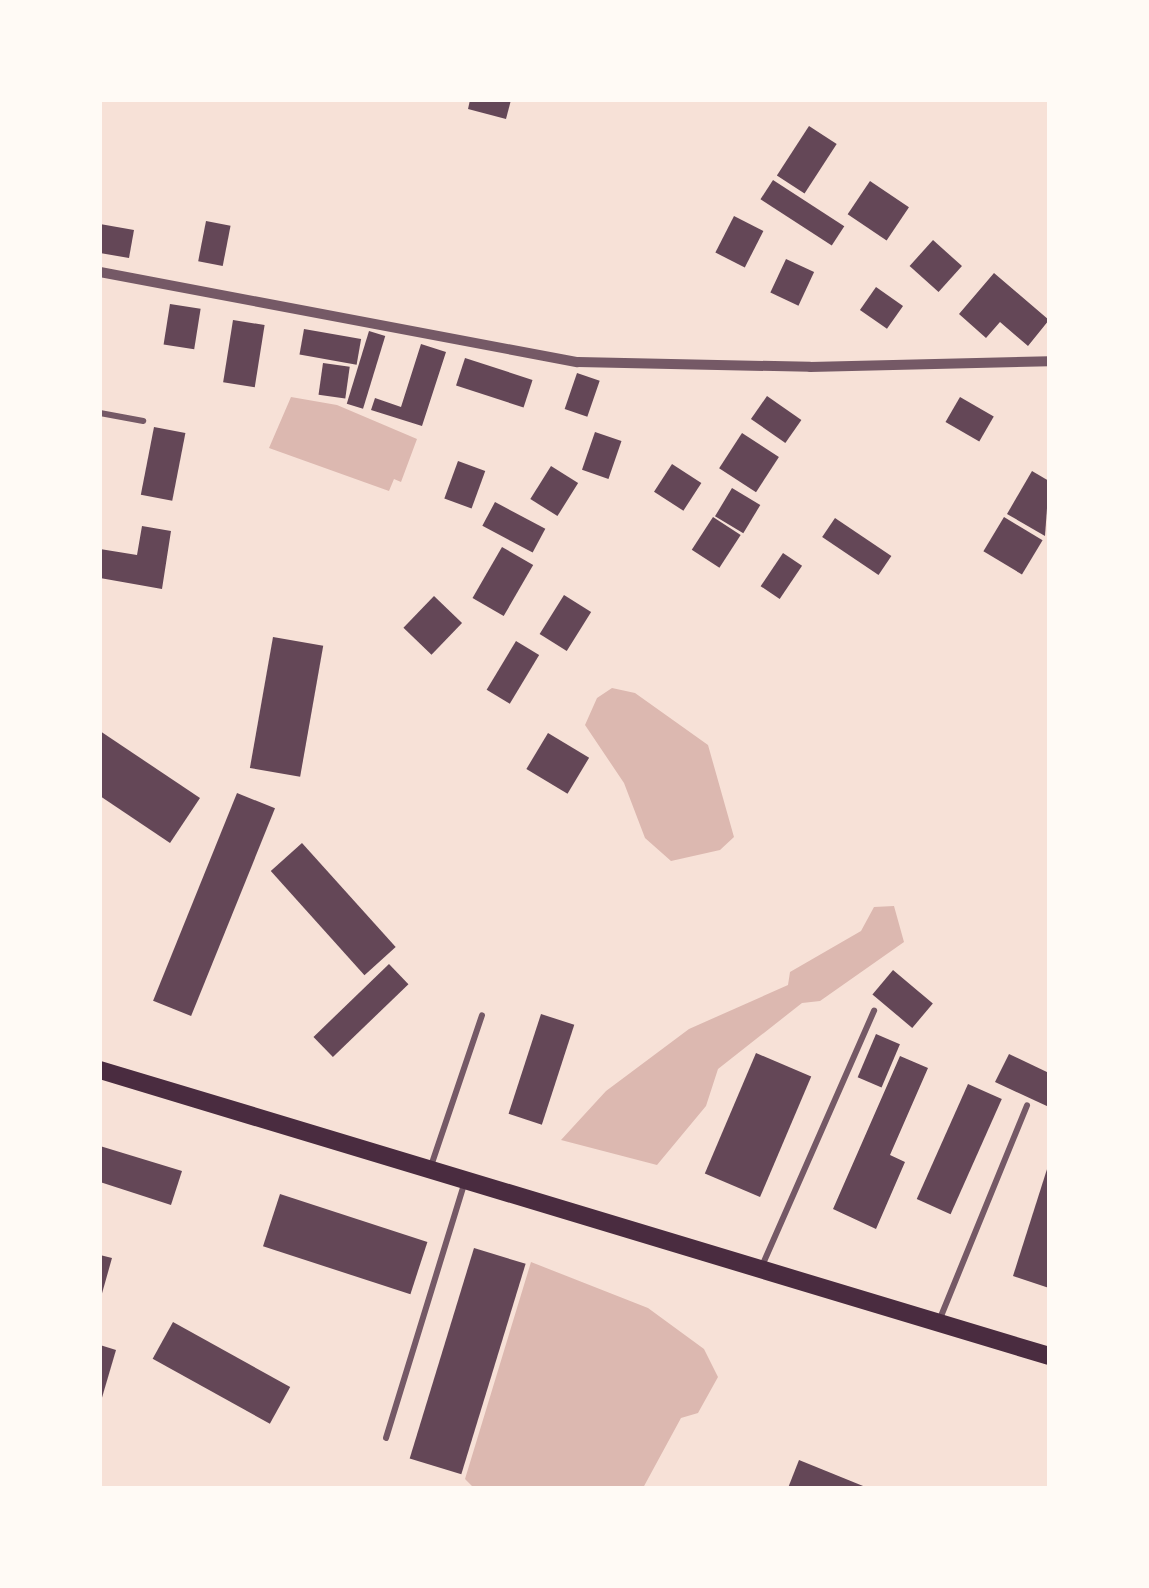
<!DOCTYPE html>
<style>
body{margin:0}
#map{position:relative;width:1149px;height:1588px;overflow:hidden;background:#f7e1d7;font-family:Mulish,sans-serif}
div>[style]{position:absolute}
.water>*{inset:0;background:#dcb8b0}
.building>*{inset:0;background:#644757;transform-origin:0 0}
.service>*{height:6px;margin:-3px;padding:0 3px;transform-origin:3px;border-radius:3px;background:#755966}
.minor>*{height:10px;margin:-5px;padding:0 5px;transform-origin:5px;border-radius:5px;background:#755966}
.secondary>*{height:18px;margin:-9px;padding:0 9px;transform-origin:9px;border-radius:9px;background:#4a2c40}
span{translate:-50% -50%;white-space:nowrap;text-align:center;line-height:1.15;-webkit-text-stroke:8px #fffaf5;paint-order:stroke}
.frame{position:absolute;inset:0;border:102px solid #fffaf5;pointer-events:none}
</style>
<div id="map">
<div class="water">
<div style="clip-path:polygon(291px 397px,337px 405px,417px 439px,401px 482px,394px 479px,389px 491px,269px 448px)"></div>
<div style="clip-path:polygon(612px 688px,635px 693px,708px 745px,734px 837px,720px 850px,671px 861px,645px 838px,624px 783px,585px 725px,597px 698px)"></div>
<div style="clip-path:polygon(894px 906px,904px 942px,820px 1001px,802px 1003px,718px 1069px,706px 1106px,657px 1165px,561px 1140px,606px 1091px,689px 1029px,788px 985px,790px 972px,861px 931px,874px 907px)"></div>
<div style="clip-path:polygon(531px 1262px,648px 1308px,704px 1349px,718px 1377px,698px 1413px,681px 1418px,643px 1488px,474px 1488px,465px 1479px)"></div>
</div>
<div class="building">
<div style="clip-path:polygon(470px 100px,511px 100px,506px 119px,468px 109px)"></div>
<div style="left:809px;top:126px;width:33px;height:59px;rotate:33deg"></div>
<div style="left:773px;top:180px;width:85px;height:23px;rotate:33deg"></div>
<div style="left:870px;top:181px;width:47px;height:40px;rotate:34deg"></div>
<div style="left:734px;top:216px;width:33px;height:41px;rotate:27deg"></div>
<div style="left:206px;top:221px;width:25px;height:41px;rotate:11deg"></div>
<div style="clip-path:polygon(100px 224px,134px 230px,129px 258px,100px 253px)"></div>
<div style="left:933px;top:240px;width:39px;height:35px;rotate:42deg"></div>
<div style="left:786px;top:259px;width:31px;height:37px;rotate:25deg"></div>
<div style="clip-path:polygon(994px 273px,1049px 320px,1028px 346px,1000px 322px,986px 338px,959px 314px)"></div>
<div style="left:876px;top:287px;width:33px;height:28px;rotate:35deg"></div>
<div style="left:170px;top:304px;width:31px;height:41px;rotate:9deg"></div>
<div style="left:233px;top:320px;width:32px;height:63px;rotate:9deg"></div>
<div style="left:304px;top:329px;width:58px;height:26px;rotate:10deg"></div>
<div style="left:369px;top:331px;width:17px;height:76px;rotate:17deg"></div>
<div style="clip-path:polygon(421px 344px,446px 352px,422px 426px,371px 410px,375px 398px,401px 407px)"></div>
<div style="left:465px;top:358px;width:71px;height:29px;rotate:18deg"></div>
<div style="left:323px;top:363px;width:27px;height:32px;rotate:8deg"></div>
<div style="left:577px;top:373px;width:24px;height:38px;rotate:19deg"></div>
<div style="left:767px;top:396px;width:42px;height:28px;rotate:35deg"></div>
<div style="left:960px;top:397px;width:39px;height:29px;rotate:30deg"></div>
<div style="left:154px;top:427px;width:32px;height:69px;rotate:11deg"></div>
<div style="left:595px;top:432px;width:28px;height:40px;rotate:19deg"></div>
<div style="left:742px;top:433px;width:44px;height:42px;rotate:33deg"></div>
<div style="left:458px;top:461px;width:29px;height:40px;rotate:20deg"></div>
<div style="left:672px;top:464px;width:35px;height:33px;rotate:33deg"></div>
<div style="left:551px;top:466px;width:32px;height:39px;rotate:32deg"></div>
<div style="clip-path:polygon(1032px 471px,1049px 481px,1045px 536px,1007px 514px)"></div>
<div style="left:732px;top:488px;width:33px;height:33px;rotate:31deg"></div>
<div style="left:495px;top:502px;width:57px;height:27px;rotate:28deg"></div>
<div style="left:713px;top:517px;width:33px;height:39px;rotate:33deg"></div>
<div style="left:1004px;top:517px;width:45px;height:40px;rotate:31deg"></div>
<div style="left:835px;top:518px;width:68px;height:23px;rotate:34deg"></div>
<div style="clip-path:polygon(142px 526px,171px 531px,162px 589px,100px 578px,100px 549px,137px 555px)"></div>
<div style="left:502px;top:547px;width:36px;height:59px;rotate:30deg"></div>
<div style="left:783px;top:553px;width:23px;height:40px;rotate:34deg"></div>
<div style="left:564px;top:595px;width:32px;height:46px;rotate:32deg"></div>
<div style="left:434px;top:596px;width:39px;height:44px;rotate:44deg"></div>
<div style="left:273px;top:637px;width:51px;height:133px;rotate:10deg"></div>
<div style="left:516px;top:641px;width:27px;height:57px;rotate:31deg"></div>
<div style="clip-path:polygon(100px 731px,200px 798px,170px 843px,100px 796px)"></div>
<div style="left:548px;top:733px;width:48px;height:42px;rotate:31deg"></div>
<div style="left:237px;top:793px;width:41px;height:224px;rotate:22deg"></div>
<div style="left:302px;top:843px;width:140px;height:42px;rotate:48deg"></div>
<div style="left:389px;top:964px;width:28px;height:105px;rotate:46deg"></div>
<div style="left:893px;top:970px;width:52px;height:32px;rotate:40deg"></div>
<div style="left:541px;top:1014px;width:35px;height:105px;rotate:18deg"></div>
<div style="left:876px;top:1034px;width:26px;height:47px;rotate:23deg"></div>
<div style="left:756px;top:1053px;width:60px;height:131px;rotate:23deg"></div>
<div style="clip-path:polygon(1009px 1054px,1049px 1073px,1049px 1107px,995px 1082px)"></div>
<div style="clip-path:polygon(900px 1056px,928px 1068px,890px 1155px,905px 1162px,876px 1229px,833px 1209px)"></div>
<div style="left:968px;top:1084px;width:37px;height:126px;rotate:24deg"></div>
<div style="clip-path:polygon(100px 1146px,182px 1171px,171px 1205px,100px 1182px)"></div>
<div style="clip-path:polygon(1048px 1166px,1049px 1166px,1049px 1288px,1013px 1276px)"></div>
<div style="left:280px;top:1194px;width:155px;height:55px;rotate:18deg"></div>
<div style="left:474px;top:1248px;width:54px;height:220px;rotate:17deg"></div>
<div style="clip-path:polygon(100px 1255px,112px 1258px,101px 1297px,100px 1296px)"></div>
<div style="left:173px;top:1322px;width:134px;height:42px;rotate:29deg"></div>
<div style="clip-path:polygon(100px 1345px,116px 1350px,101px 1401px,100px 1401px)"></div>
<div style="clip-path:polygon(799px 1460px,868px 1488px,788px 1488px)"></div>
</div>
<div class="service">
<div style="left:100px;top:413px;width:44px;rotate:10.5deg"></div>
<div style="left:431px;top:1166px;width:159px;rotate:-71.3deg"></div>
<div style="left:762px;top:1266px;width:279px;rotate:-66.3deg"></div>
<div style="left:939px;top:1321px;width:233px;rotate:-67.8deg"></div>
<div style="left:386px;top:1438px;width:269px;rotate:-72.9deg"></div>
</div>
<div class="minor">
<div style="left:100px;top:272px;width:486px;rotate:10.7deg"></div>
<div style="left:578px;top:362px;width:232px;rotate:1.2deg"></div>
<div style="left:810px;top:367px;width:239px;rotate:-1.4deg"></div>
</div>
<div class="secondary">
<div style="left:100px;top:1070px;width:991px;rotate:16.77deg"></div>
</div>
<div class="frame"></div>
</div>
